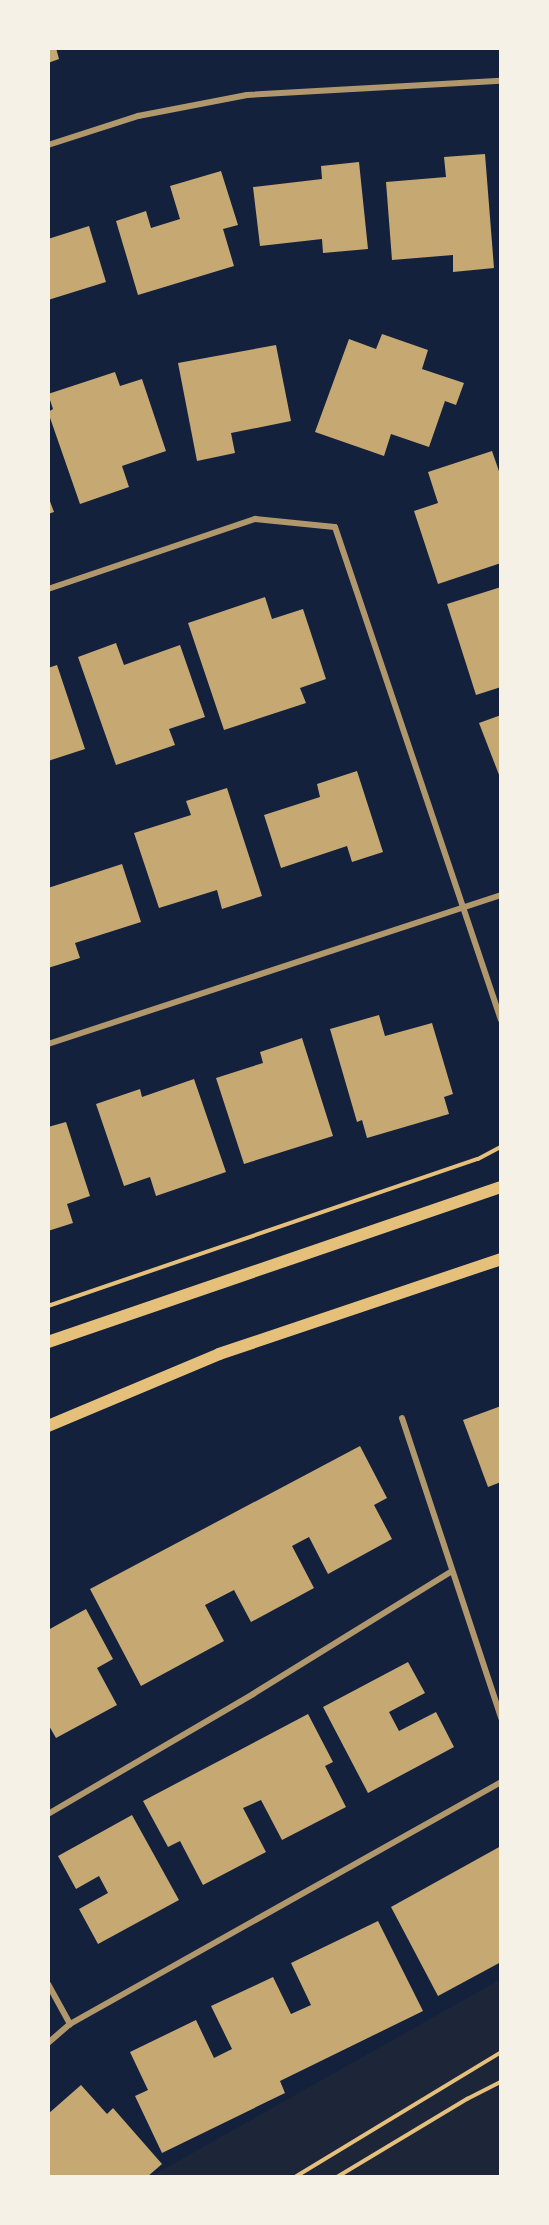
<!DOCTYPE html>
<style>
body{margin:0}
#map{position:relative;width:549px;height:2225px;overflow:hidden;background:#14213d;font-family:"DM Sans",sans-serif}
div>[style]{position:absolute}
.green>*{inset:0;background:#1d2539}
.building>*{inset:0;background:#c6a872}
.path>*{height:4px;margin:-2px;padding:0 2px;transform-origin:2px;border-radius:2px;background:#e5c07b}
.minor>*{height:6px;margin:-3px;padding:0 3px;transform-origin:3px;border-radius:3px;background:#b1986c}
.secondary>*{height:12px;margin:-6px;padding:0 6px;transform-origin:6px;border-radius:6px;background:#e5c07b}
span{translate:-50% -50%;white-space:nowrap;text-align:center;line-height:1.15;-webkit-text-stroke:6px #f6f1e7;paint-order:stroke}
.frame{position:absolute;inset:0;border:50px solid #f6f1e7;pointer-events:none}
</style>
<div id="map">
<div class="green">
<div style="clip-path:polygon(501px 1979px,501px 2177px,150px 2177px,439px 2014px)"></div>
</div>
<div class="building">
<div style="clip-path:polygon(48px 48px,56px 48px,59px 59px,48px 63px)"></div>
<div style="clip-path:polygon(485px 154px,494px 268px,453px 272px,453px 255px,392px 260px,386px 182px,446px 177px,444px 157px)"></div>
<div style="clip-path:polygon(359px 162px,368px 249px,323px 253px,322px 239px,260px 246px,253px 187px,322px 179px,321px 166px)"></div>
<div style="clip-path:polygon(221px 171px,238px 225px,223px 229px,234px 266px,138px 295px,116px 221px,146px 211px,151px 228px,180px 219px,170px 186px)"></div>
<div style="clip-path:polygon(89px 226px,106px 282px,48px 300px,48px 239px)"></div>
<div style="clip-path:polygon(382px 334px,428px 350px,422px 369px,464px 383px,456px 405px,445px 401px,429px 447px,391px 434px,384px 456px,315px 432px,349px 339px,376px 349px)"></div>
<div style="clip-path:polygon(276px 345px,291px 421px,231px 433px,235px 453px,197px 461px,178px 363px)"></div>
<div style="clip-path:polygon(115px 372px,120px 386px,142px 379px,166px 451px,122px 466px,129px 487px,80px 504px,48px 412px,53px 409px,48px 394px)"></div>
<div style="clip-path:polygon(492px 451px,501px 477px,501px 563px,438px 584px,414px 511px,438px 503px,428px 472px)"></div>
<div style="clip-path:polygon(48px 496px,54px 512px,48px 514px)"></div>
<div style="clip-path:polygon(501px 587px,501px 687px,476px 695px,447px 604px)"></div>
<div style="clip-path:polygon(265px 597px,272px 619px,303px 609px,326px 679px,300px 688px,306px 703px,224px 730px,188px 623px)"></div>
<div style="clip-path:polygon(116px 643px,124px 665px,180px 645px,205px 717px,169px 729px,175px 745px,116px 765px,78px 657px)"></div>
<div style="clip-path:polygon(57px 665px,85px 749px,48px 761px,48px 668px)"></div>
<div style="clip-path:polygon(501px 715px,501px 780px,479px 723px)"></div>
<div style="clip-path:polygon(357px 771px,383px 852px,352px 862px,347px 846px,281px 868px,264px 815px,320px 797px,317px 784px)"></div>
<div style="clip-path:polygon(227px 788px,262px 896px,222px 909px,217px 890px,159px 908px,134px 833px,191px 815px,186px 801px)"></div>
<div style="clip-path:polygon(122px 864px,141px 922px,75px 943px,80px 958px,48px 968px,48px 888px)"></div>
<div style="clip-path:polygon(379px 1015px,385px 1036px,432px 1023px,453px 1094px,444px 1097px,449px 1114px,367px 1138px,362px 1120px,357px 1122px,330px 1029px)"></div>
<div style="clip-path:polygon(302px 1038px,333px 1136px,244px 1164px,216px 1078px,263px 1063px,260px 1052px)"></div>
<div style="clip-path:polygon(194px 1079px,226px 1172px,156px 1196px,150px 1177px,124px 1186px,96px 1104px,140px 1089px,142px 1097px)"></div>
<div style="clip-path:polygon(66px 1122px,90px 1196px,67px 1204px,73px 1223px,48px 1231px,48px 1127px)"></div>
<div style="clip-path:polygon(501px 1406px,501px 1482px,488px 1487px,463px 1420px)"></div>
<div style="clip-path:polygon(360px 1446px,387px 1498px,374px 1505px,392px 1539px,328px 1574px,309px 1537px,292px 1546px,314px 1588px,251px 1622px,234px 1590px,205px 1605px,224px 1641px,141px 1686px,90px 1589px)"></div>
<div style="clip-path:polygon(86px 1609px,113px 1659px,97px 1668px,117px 1705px,56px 1738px,48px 1724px,48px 1630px)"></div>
<div style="clip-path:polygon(408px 1662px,425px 1693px,389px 1712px,399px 1731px,436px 1712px,454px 1747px,368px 1793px,323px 1707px)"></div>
<div style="clip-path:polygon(308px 1714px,333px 1762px,325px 1766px,346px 1807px,282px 1840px,261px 1800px,243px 1808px,266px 1852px,203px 1885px,180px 1841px,168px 1847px,143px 1801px)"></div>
<div style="clip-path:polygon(132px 1815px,179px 1900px,98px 1944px,79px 1909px,108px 1893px,99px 1876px,76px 1889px,58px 1856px)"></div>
<div style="clip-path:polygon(501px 1846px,501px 1962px,438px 1996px,391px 1907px)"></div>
<div style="clip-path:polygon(378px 1921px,423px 2011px,280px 2081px,285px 2093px,162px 2153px,135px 2096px,148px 2090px,130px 2052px,196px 2020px,214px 2058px,232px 2049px,211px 2006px,273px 1977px,291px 2014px,311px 2005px,291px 1963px)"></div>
<div style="clip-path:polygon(81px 2085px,107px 2114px,113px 2108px,162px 2164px,147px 2177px,48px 2177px,48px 2114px)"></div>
</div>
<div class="path">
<div style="left:48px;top:1306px;width:454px;rotate:-18.9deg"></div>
<div style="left:478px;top:1159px;width:26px;rotate:-28deg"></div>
<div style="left:295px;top:2177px;width:241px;rotate:-31.2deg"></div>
<div style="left:337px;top:2177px;width:152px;rotate:-31deg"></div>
<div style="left:467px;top:2099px;width:38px;rotate:-27deg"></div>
</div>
<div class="minor">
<div style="left:48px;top:145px;width:95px;rotate:-17.9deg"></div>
<div style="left:138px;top:116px;width:111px;rotate:-10.9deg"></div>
<div style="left:247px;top:95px;width:254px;rotate:-3.2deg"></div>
<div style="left:48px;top:589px;width:219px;rotate:-18.7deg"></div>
<div style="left:255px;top:519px;width:80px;rotate:5.7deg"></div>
<div style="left:335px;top:527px;width:520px;rotate:71.39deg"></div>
<div style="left:48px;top:1044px;width:477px;rotate:-18.2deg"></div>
<div style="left:402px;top:1418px;width:316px;rotate:71.7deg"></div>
<div style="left:48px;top:1814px;width:238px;rotate:-30.3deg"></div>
<div style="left:253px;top:1694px;width:234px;rotate:-31.7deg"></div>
<div style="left:48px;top:1984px;width:46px;rotate:61.2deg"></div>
<div style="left:48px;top:2043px;width:29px;rotate:-41deg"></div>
<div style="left:70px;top:2024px;width:494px;rotate:-29.3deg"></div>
</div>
<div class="secondary">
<div style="left:48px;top:1342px;width:479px;rotate:-18.9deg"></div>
<div style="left:48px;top:1426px;width:186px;rotate:-22.8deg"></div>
<div style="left:219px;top:1354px;width:298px;rotate:-18.6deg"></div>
</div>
<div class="frame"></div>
</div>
